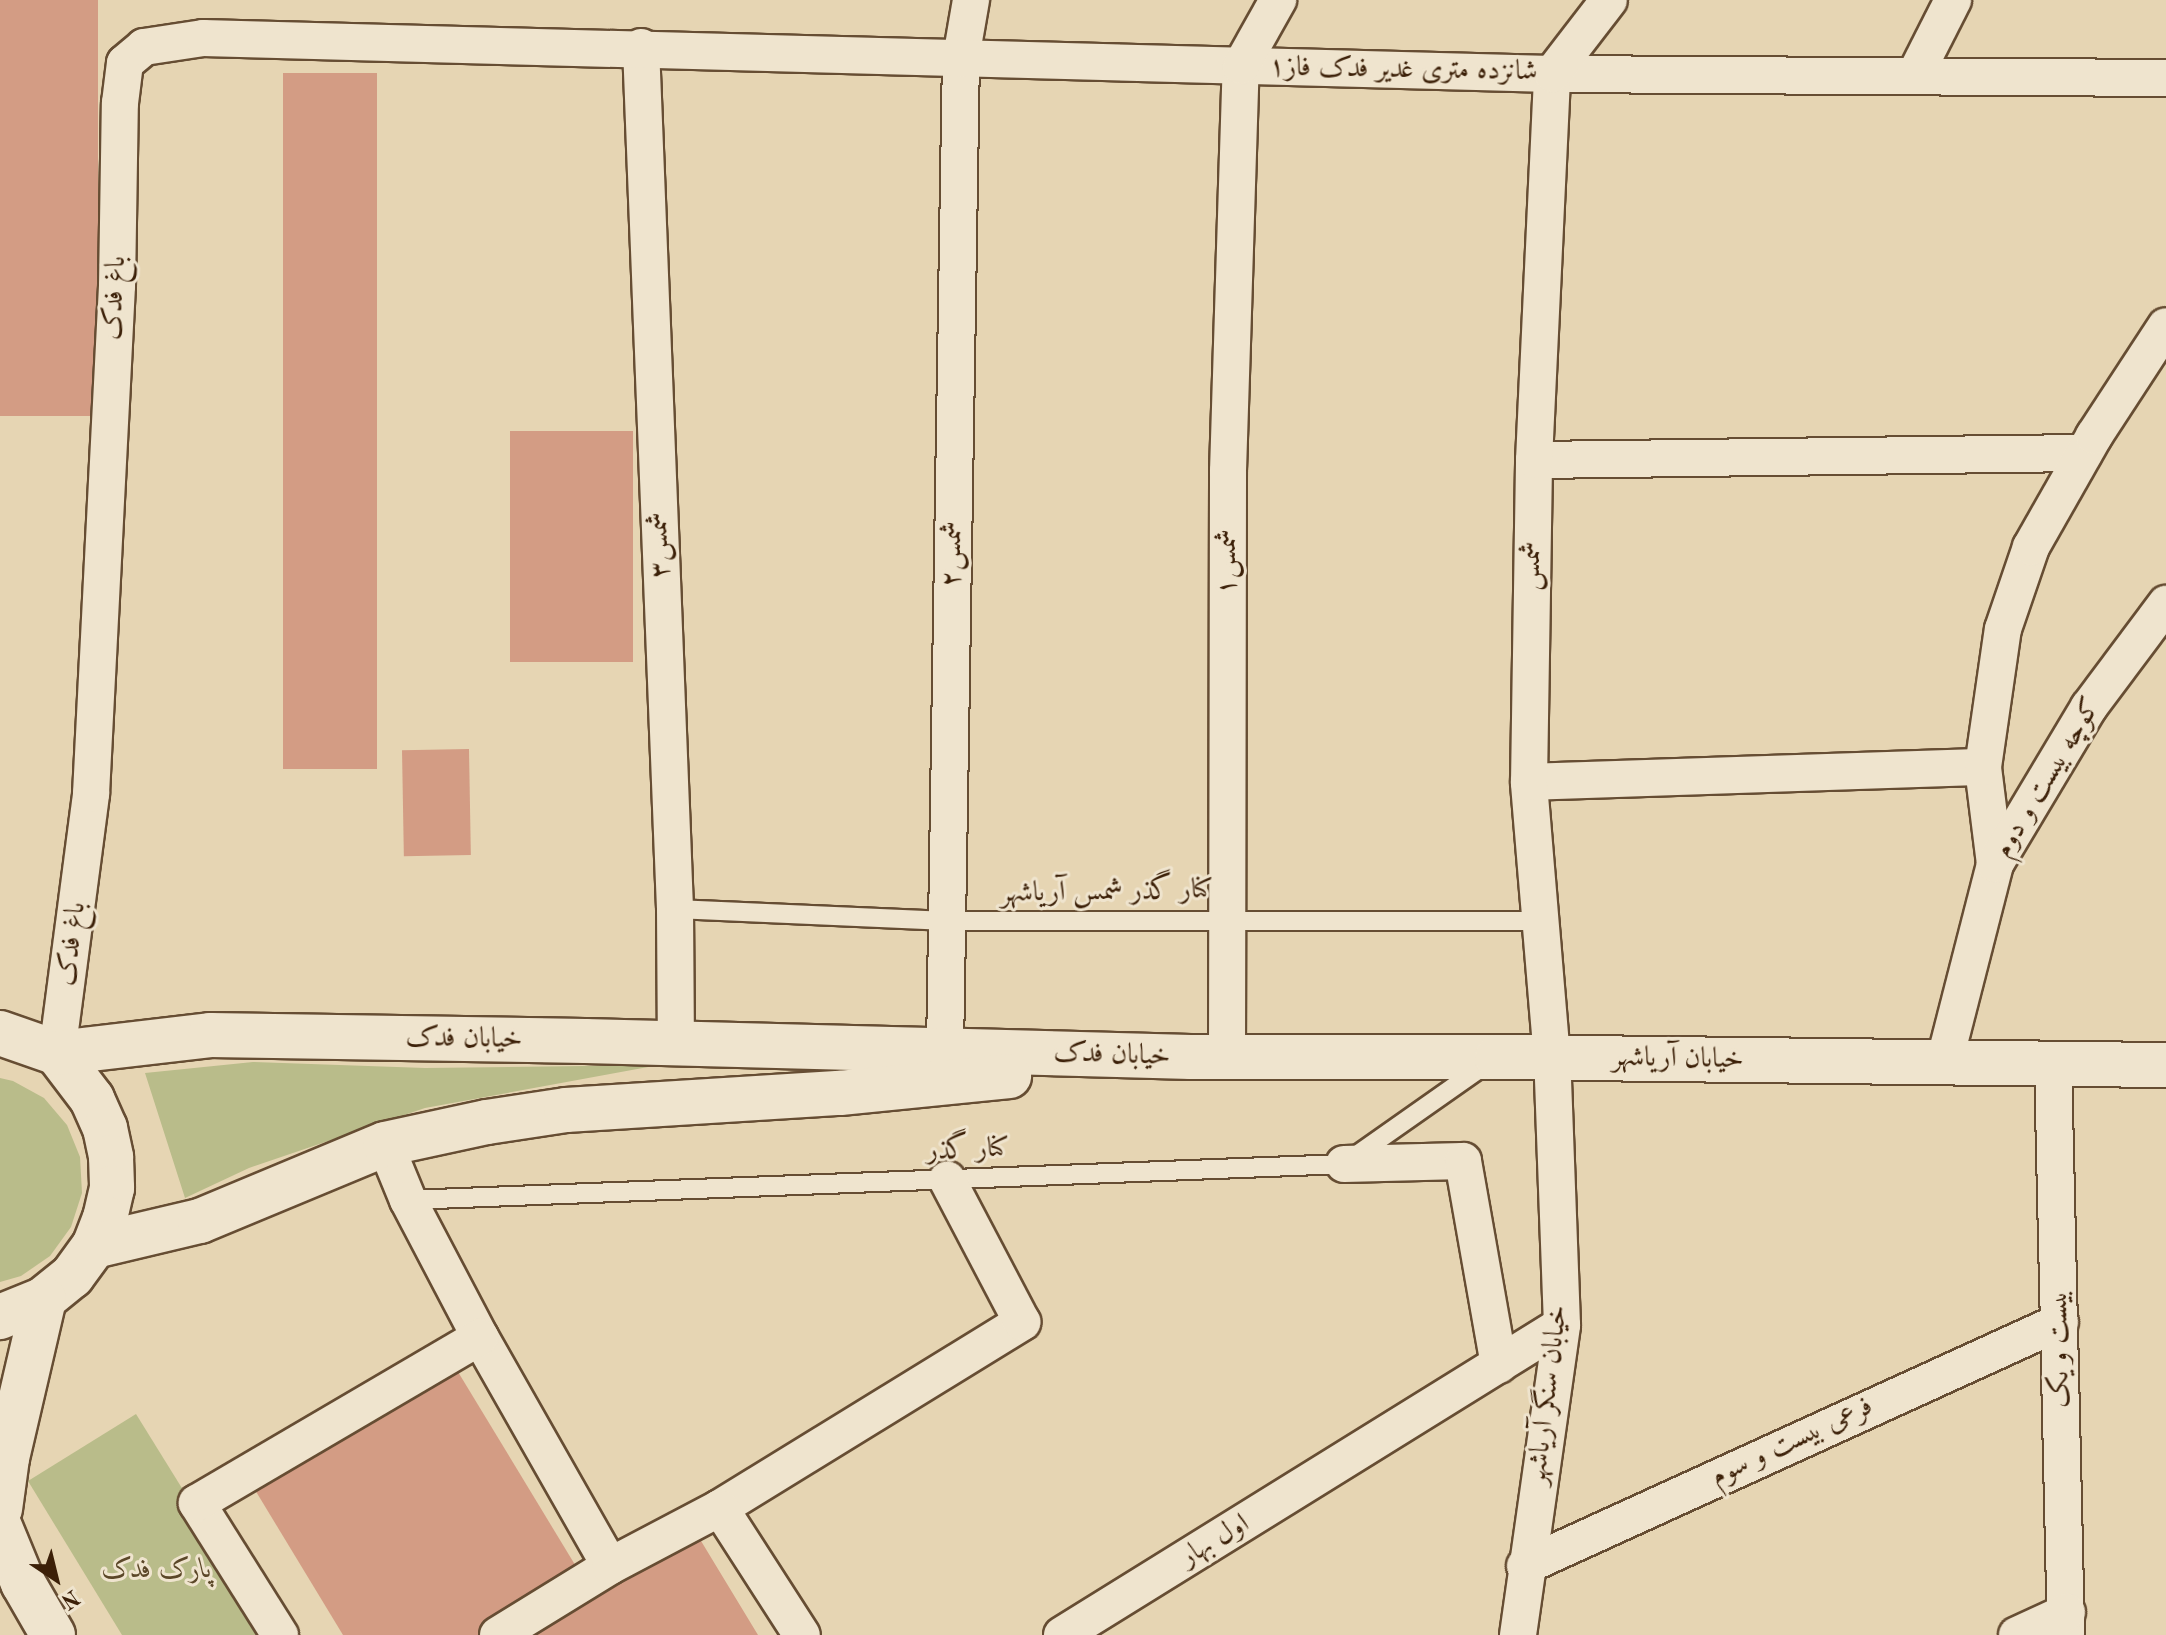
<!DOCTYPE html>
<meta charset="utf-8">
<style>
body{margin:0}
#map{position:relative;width:2166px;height:1635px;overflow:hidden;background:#e6d5b3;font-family:"Old Standard TT",Amiri,serif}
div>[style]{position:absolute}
.green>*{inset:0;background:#b9bc8a}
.building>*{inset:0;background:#d39c84;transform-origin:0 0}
.roads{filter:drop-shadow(2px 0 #664d33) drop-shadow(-2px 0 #664d33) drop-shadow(0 2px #664d33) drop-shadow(0 -2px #664d33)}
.service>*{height:18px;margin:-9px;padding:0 9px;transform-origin:9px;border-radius:9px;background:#efe4ce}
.minor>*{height:36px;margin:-18px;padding:0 18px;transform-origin:18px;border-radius:18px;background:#efe4ce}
.secondary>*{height:44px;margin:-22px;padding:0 22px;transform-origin:22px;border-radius:22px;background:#efe4ce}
span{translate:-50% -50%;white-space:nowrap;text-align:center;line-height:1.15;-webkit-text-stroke:6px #efe4ce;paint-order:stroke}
.street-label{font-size:28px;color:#3c2008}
.park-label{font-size:28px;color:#5b4728;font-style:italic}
.north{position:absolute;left:16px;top:1539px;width:80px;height:80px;-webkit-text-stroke:6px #efe4ce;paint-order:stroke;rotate:145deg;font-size:22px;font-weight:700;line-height:32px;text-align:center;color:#3c2008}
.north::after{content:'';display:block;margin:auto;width:28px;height:36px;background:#3c2008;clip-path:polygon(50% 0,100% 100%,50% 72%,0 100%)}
</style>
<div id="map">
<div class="green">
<div style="clip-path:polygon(253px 1062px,425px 1068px,659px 1065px,425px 1108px,249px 1168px,185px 1198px,145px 1073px)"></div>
<div style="clip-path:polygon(0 1078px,13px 1081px,44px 1098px,67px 1125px,80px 1157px,82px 1193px,71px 1227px,50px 1256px,21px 1276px,0 1282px)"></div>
<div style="clip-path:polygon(136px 1414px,273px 1635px,122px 1635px,28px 1481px)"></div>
</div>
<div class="building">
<div style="left:0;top:0;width:98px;height:416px"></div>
<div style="left:283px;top:73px;width:94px;height:696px"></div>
<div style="left:633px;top:431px;width:231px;height:123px;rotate:90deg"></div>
<div style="left:469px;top:749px;width:106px;height:67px;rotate:89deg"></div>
<div style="clip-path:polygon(452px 1362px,580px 1573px,479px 1635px,343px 1635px,252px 1485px)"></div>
<div style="clip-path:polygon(698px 1536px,758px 1635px,535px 1635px,648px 1567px)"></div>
</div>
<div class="roads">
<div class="service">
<div style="left:675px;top:909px;width:273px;rotate:2.5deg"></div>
<div style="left:948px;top:921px;width:593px"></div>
<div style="left:408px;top:1200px;width:937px;rotate:-2.2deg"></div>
<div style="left:1344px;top:1164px;width:172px;rotate:-35.1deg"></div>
</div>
<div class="minor">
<div style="left:641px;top:47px;width:863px;rotate:87.74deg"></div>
<div style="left:675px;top:909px;width:134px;rotate:89.6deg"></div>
<div style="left:1915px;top:75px;width:84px;rotate:-63.1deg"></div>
<div style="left:1534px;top:460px;width:550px;rotate:-0.73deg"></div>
<div style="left:1529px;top:782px;width:454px;rotate:-1.9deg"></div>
<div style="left:1995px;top:864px;width:98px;rotate:-97.1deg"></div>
<div style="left:1983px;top:767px;width:139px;rotate:-81.8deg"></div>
<div style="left:2003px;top:629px;width:87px;rotate:-71.1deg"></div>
<div style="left:2031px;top:547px;width:128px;rotate:-60.4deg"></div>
<div style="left:2094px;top:436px;width:131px;rotate:-56.8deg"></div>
<div style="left:945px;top:1051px;width:993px;rotate:-89.08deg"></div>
<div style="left:961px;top:58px;width:59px;rotate:-80.2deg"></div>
<div style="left:57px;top:1053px;width:261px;rotate:-82.5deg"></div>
<div style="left:91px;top:794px;width:509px;rotate:-87.07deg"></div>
<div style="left:117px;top:286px;width:183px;rotate:-89.1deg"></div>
<div style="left:120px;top:103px;width:40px;rotate:-82.9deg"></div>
<div style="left:125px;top:63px;width:25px;rotate:-40deg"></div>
<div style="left:144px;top:47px;width:60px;rotate:-8.7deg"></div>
<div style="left:203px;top:38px;width:1349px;rotate:1.53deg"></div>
<div style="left:1552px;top:74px;width:614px;rotate:0.37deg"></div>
<div style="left:1227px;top:1057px;width:586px;rotate:-89.9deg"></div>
<div style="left:1228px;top:471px;width:405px;rotate:-88.2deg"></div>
<div style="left:1241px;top:66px;width:76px;rotate:-60.7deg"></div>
<div style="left:1944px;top:1063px;width:205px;rotate:-75.6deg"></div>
<div style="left:1995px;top:864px;width:183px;rotate:-59.1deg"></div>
<div style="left:2089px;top:707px;width:129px;rotate:-53.2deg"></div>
<div style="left:2053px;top:1063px;width:572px;rotate:88.7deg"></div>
<div style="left:385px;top:1144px;width:61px;rotate:67.7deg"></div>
<div style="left:408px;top:1200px;width:155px;rotate:62.3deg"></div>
<div style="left:480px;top:1337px;width:263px;rotate:60.4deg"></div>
<div style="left:1344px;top:1164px;width:119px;rotate:-1.4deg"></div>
<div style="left:1463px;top:1161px;width:207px;rotate:80deg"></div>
<div style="left:720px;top:1508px;width:355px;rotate:-31.6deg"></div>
<div style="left:1022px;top:1322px;width:161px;rotate:-117.7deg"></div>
<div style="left:1525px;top:1566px;width:588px;rotate:-24.52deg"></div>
<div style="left:280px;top:1635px;width:156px;rotate:-122.2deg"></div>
<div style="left:197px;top:1503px;width:328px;rotate:-30.4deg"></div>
<div style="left:498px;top:1635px;width:132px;rotate:-31.6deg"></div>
<div style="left:610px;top:1566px;width:124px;rotate:-27.8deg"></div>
<div style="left:720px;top:1508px;width:151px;rotate:57.2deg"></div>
<div style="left:1062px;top:1635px;width:588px;rotate:-31.8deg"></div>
<div style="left:1518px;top:1635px;width:313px;rotate:-81.9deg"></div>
<div style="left:1562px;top:1325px;width:267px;rotate:-92.1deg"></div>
<div style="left:1552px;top:1058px;width:277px;rotate:-94.8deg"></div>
<div style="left:1529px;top:782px;width:322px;rotate:-89.1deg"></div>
<div style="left:1534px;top:460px;width:386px;rotate:-87.3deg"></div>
<div style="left:1552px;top:74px;width:93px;rotate:-52.4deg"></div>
<div style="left:2017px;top:1635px;width:55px;rotate:-24.7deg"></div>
</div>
<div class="secondary">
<div style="left:0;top:1033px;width:60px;rotate:19.3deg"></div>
<div style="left:57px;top:1053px;width:58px;rotate:52.7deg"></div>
<div style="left:92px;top:1099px;width:32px;rotate:66deg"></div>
<div style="left:105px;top:1128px;width:30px;rotate:78deg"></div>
<div style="left:111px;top:1157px;width:31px;rotate:88deg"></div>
<div style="left:112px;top:1188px;width:31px;rotate:103deg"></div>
<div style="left:105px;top:1218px;width:30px;rotate:111deg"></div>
<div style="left:94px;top:1246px;width:37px;rotate:126deg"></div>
<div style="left:72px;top:1276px;width:36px;rotate:141deg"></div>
<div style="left:44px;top:1299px;width:48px;rotate:157.8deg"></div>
<div style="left:57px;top:1053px;width:154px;rotate:-6.7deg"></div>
<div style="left:210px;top:1035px;width:375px;rotate:0.9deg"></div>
<div style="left:585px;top:1041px;width:606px;rotate:1.51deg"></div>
<div style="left:1191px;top:1057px;width:306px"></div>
<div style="left:1497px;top:1057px;width:669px;rotate:0.69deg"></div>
<div style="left:94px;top:1246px;width:109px;rotate:-13.3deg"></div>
<div style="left:200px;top:1221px;width:200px;rotate:-22.6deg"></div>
<div style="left:385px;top:1144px;width:104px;rotate:-12.2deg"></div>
<div style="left:487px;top:1122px;width:80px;rotate:-8.6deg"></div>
<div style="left:566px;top:1110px;width:275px;rotate:-3.6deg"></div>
<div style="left:840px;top:1093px;width:170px;rotate:-5.7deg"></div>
<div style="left:0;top:1509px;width:51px;rotate:-82.2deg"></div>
<div style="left:7px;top:1458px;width:163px;rotate:-76.9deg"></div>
<div style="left:0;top:1527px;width:61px;rotate:67.7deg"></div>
<div style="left:23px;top:1583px;width:60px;rotate:60deg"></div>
</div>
</div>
<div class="street-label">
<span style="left:1403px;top:70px;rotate:1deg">شانزده متری غدیر فدک فاز۱</span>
<span style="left:115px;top:298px;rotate:-87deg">باغ فدک</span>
<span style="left:660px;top:545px;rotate:-92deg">شمس۳</span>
<span style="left:953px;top:554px;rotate:-89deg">شمس۲</span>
<span style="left:1228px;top:562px;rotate:-90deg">شمس۱</span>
<span style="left:1532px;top:566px;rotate:-89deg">شمس</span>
<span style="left:2048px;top:778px;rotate:-59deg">کوچه بیست و دوم</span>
<span style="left:1107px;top:892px;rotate:-1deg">کنار گذر شمس آریاشهر</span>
<span style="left:72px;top:944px;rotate:-83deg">باغ فدک</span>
<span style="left:464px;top:1039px;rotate:1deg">خیابان فدک</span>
<span style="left:1112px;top:1055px;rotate:2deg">خیابان فدک</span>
<span style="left:1678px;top:1059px;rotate:1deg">خیابان آریاشهر</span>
<span style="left:968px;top:1150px;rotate:-2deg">کنار گذر</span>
<span style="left:2060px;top:1349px;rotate:-91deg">بیست و یک</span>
<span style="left:1548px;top:1395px;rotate:-83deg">خیابان سنگر آریاشهر</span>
<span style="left:1792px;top:1442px;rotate:-25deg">فرعی بیست و سوم</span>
<span style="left:1215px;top:1541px;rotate:-31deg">اول بهار</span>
</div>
<div class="park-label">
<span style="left:157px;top:1570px">پارک فدک</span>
</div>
<div class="north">N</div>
</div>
